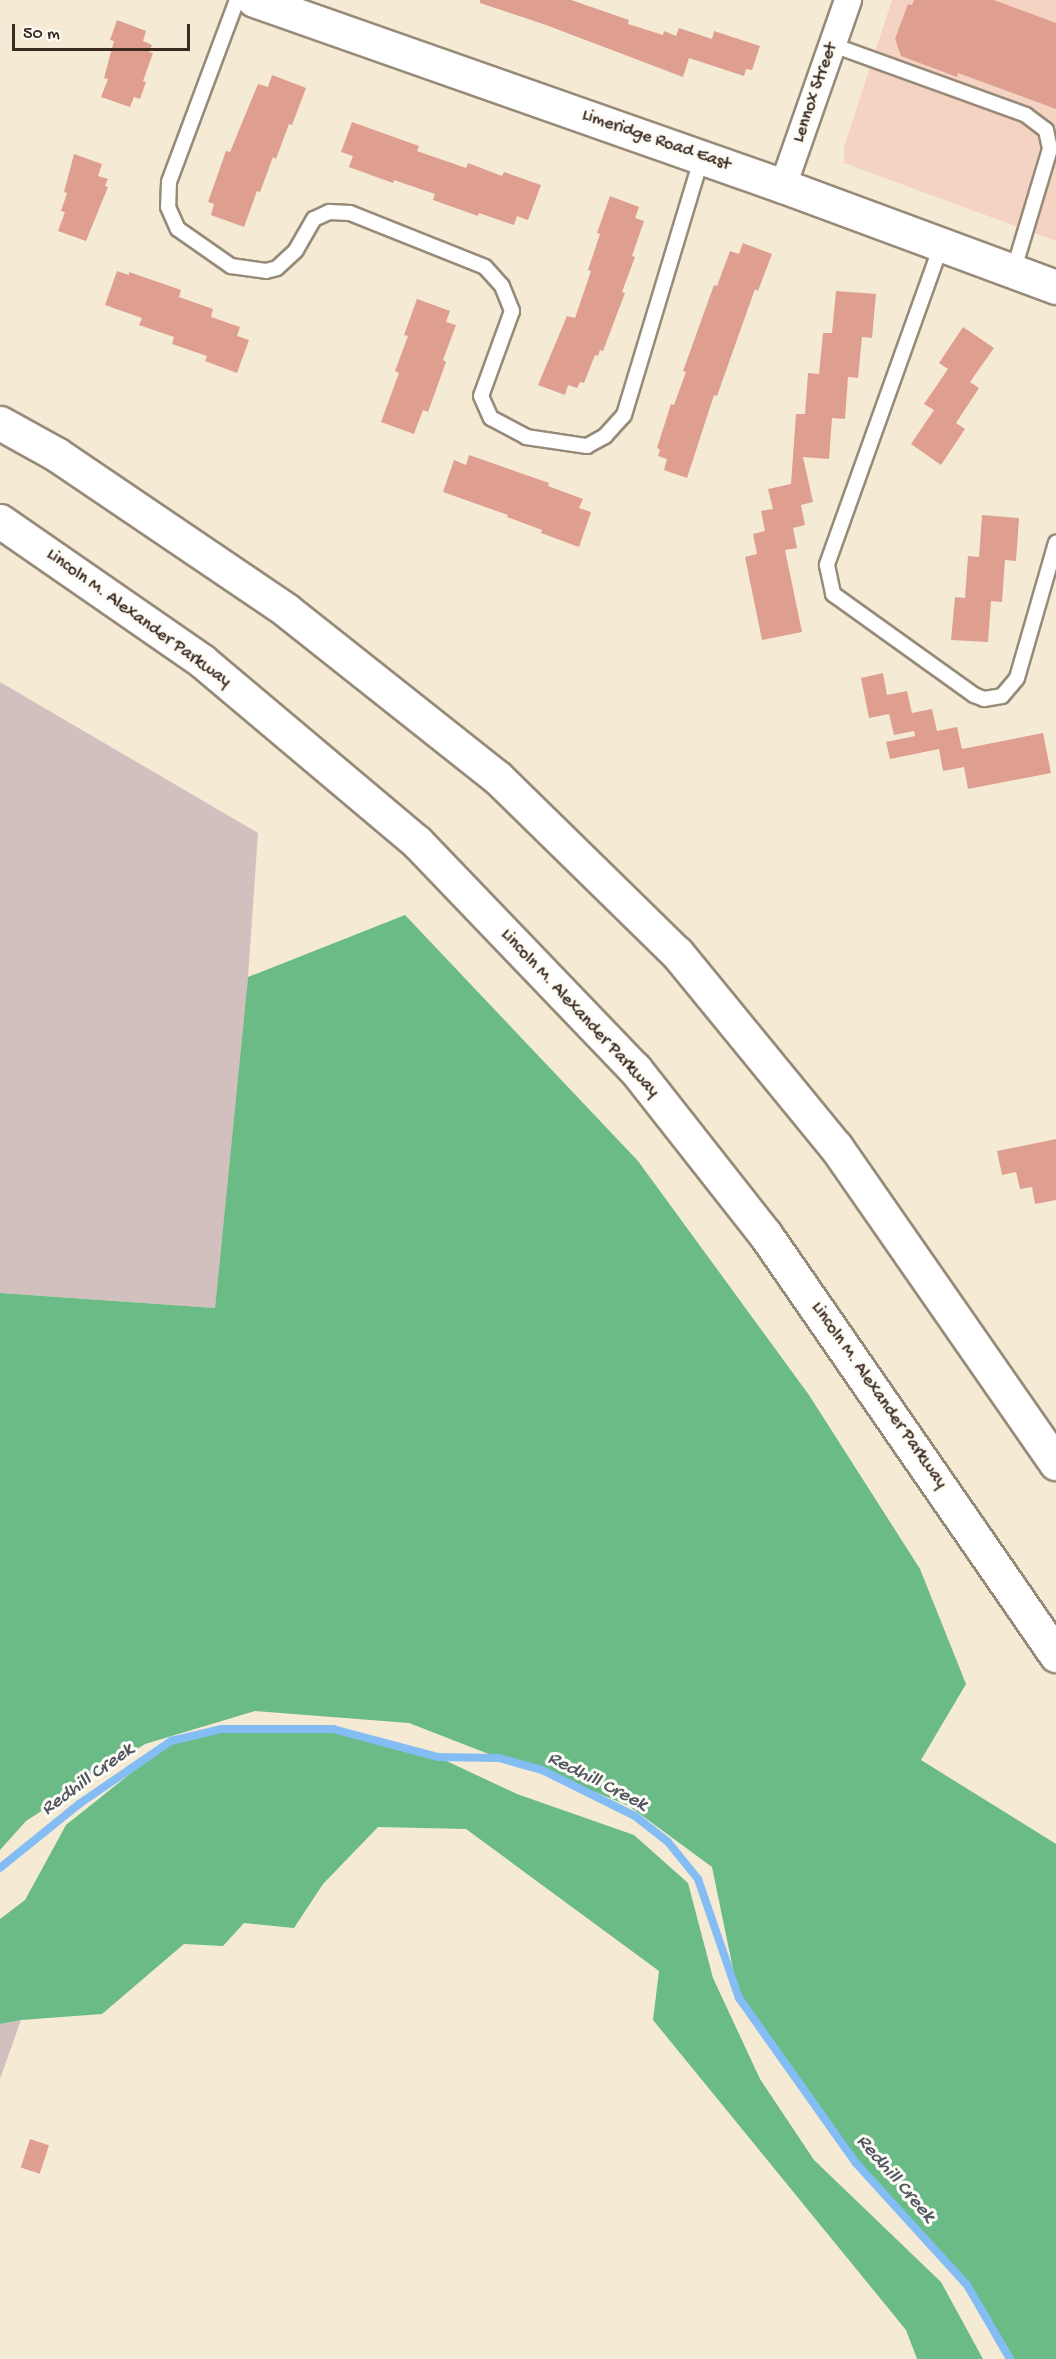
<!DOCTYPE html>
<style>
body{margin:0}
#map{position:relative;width:1056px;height:2359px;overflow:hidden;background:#f5ead4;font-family:"Gochi Hand",sans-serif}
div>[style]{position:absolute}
.built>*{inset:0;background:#f5d3c2}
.industrial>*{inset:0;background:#d1c0bd}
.forest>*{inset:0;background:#6abb86}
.stream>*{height:8px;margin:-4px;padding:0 4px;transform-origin:4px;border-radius:4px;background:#84bcf4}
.building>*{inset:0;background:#de9f91;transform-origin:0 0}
.roads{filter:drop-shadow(2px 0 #988a79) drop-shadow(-2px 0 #988a79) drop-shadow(0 2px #988a79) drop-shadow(0 -2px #988a79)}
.lane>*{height:14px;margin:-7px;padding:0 7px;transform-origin:7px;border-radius:7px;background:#fff}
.street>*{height:26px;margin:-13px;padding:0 13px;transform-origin:13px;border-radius:13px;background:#fff}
.secondary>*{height:33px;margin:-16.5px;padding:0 16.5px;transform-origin:16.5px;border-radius:16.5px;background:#fff}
.highway>*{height:33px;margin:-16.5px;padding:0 16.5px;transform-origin:16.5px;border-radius:16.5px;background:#fff}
span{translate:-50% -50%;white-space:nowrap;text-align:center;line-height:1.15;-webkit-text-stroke:6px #fdfcf7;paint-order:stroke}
.street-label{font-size:18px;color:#3b2a1e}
.water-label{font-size:20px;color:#51565e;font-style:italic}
.scale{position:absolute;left:12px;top:24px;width:178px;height:27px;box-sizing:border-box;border:3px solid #3b2a1e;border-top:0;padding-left:8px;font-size:18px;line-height:21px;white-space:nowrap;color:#3b2a1e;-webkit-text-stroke:4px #fdfcf7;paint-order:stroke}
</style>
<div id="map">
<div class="built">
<div style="clip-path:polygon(892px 0,1056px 0,1056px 241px,844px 163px,844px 147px)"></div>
</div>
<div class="industrial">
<div style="clip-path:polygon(0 682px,258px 833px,248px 977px,215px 1308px,0 1293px)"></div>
<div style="clip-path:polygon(21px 2020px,0 2079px,0 2024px)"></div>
</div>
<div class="forest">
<div style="clip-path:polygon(405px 915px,638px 1161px,809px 1395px,920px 1569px,966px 1684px,921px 1760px,1056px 1844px,1056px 2359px,1010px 2359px,967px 2285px,855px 2162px,739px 1998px,712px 1867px,629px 1806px,542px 1770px,499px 1758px,409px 1723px,255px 1711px,145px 1744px,26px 1821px,0 1850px,0 1293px,215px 1308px,248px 977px)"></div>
<div style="clip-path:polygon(221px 1729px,333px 1729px,438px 1757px,517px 1794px,634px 1835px,688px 1883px,713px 1978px,760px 2079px,814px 2160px,941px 2282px,983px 2359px,917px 2359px,906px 2330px,653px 2020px,659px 1971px,466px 1829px,378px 1827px,323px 1884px,294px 1928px,244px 1923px,223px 1946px,184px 1944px,102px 2014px,21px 2020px,0 2024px,0 1919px,25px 1900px,66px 1825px,171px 1741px)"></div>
</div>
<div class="stream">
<div style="left:0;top:1868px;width:102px;rotate:-39deg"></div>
<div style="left:79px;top:1804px;width:112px;rotate:-34.4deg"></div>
<div style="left:171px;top:1741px;width:51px;rotate:-13.5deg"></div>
<div style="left:221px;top:1729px;width:112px"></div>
<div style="left:333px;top:1729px;width:109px;rotate:14.9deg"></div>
<div style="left:438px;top:1757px;width:61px;rotate:0.9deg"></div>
<div style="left:499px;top:1758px;width:45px;rotate:15.6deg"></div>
<div style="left:542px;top:1770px;width:104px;rotate:26.3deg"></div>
<div style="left:635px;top:1816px;width:42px;rotate:38.2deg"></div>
<div style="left:668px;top:1842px;width:48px;rotate:51deg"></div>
<div style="left:698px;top:1879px;width:126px;rotate:71deg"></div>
<div style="left:739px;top:1998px;width:201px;rotate:54.7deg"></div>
<div style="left:855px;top:2162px;width:166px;rotate:47.7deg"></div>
<div style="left:967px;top:2285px;width:86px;rotate:59.8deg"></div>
</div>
<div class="building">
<div style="clip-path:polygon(480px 0,571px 0,629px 20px,628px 24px,663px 35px,664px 31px,676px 36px,679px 28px,712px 39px,714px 31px,760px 46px,752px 70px,746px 69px,744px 76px,689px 58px,683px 77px,546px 25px,480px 3px)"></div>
<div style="clip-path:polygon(914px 0,994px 0,1056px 23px,1056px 109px,958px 73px,957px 77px,901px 56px,895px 39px,908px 4px,912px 5px)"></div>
<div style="clip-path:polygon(117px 20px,146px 31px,143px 41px,152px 45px,149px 52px,153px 53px,143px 81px,146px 82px,140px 99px,134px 97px,130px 107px,101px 97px,108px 79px,104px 78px,114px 41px,110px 40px)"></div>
<div style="clip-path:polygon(272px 75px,306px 88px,292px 125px,289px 124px,276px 159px,273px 157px,260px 192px,257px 191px,244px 227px,211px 215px,214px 204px,208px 202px,226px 151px,230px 152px,258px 84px,268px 87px)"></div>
<div style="clip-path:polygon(352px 122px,419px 146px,417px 151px,466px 168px,468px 163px,502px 176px,504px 172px,541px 185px,528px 220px,517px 216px,514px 225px,479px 213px,478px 216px,433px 200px,435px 194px,394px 180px,393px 183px,349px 167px,353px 156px,341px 152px)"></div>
<div style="clip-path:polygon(74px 154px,102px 164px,98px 176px,108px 179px,105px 186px,108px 187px,86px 241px,58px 231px,65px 212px,61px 211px,67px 193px,64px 192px)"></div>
<div style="clip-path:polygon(610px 196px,639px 207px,635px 218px,644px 221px,632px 256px,635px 257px,622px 292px,625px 293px,603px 351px,600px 350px,598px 356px,595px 355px,584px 383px,580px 382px,577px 388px,568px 385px,565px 395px,538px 385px,567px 316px,575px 318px,591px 271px,588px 270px,600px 234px,597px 233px)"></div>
<div style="clip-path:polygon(743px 243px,772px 254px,758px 291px,755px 289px,717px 396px,714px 395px,687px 478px,664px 470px,667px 459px,658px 456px,660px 450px,657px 448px,671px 404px,674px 405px,686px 372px,683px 371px,714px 285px,717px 286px,730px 251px,739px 254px)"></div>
<div style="clip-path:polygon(117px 271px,129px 275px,129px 272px,181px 290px,179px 297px,213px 309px,211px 317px,240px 327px,237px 336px,249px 340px,237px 373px,205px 361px,207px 356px,172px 344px,174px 337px,139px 325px,142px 318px,105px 305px)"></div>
<div style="clip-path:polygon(836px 291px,876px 294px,872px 338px,862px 337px,858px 378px,848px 377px,845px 419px,832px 418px,829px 459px,803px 457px,813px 502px,801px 505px,805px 525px,793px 528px,797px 548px,785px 550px,802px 632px,762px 640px,745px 557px,757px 554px,753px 534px,765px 531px,761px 511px,773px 509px,768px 489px,791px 484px,796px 414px,805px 414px,808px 373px,819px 374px,823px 333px,832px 333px)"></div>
<div style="clip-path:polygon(417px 299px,450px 311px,446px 322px,456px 325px,443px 360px,446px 362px,428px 412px,423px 410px,414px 434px,381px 422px,399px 373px,395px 371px,408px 336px,404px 335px)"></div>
<div style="clip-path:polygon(963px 327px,994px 348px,970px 382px,979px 388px,956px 423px,965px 429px,941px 465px,911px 444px,934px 410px,924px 404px,948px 369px,939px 363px)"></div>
<div style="clip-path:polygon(469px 455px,549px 483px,548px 486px,583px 499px,579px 508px,591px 512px,579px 547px,541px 533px,542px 530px,507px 517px,508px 515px,443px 492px,454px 460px,466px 465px)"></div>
<div style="clip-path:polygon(982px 515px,1019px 518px,1016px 561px,1005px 560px,1002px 602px,991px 601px,988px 642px,951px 640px,955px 597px,965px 598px,968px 556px,979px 557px)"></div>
<div style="clip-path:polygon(883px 673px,887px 695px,907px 691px,912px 713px,932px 709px,937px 731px,957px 727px,962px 749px,1043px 733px,1051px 773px,968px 789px,964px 767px,943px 771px,939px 749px,890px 759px,886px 742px,915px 736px,914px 731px,894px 735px,889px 714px,869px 718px,861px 678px)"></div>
<div style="clip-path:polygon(1056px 1139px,1056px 1200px,1035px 1204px,1032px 1187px,1020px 1189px,1016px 1172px,1002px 1175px,997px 1151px)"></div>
<div style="left:30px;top:2139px;width:20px;height:30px;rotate:18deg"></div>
</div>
<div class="roads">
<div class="lane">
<div style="left:237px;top:0;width:194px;rotate:110.5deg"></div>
<div style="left:169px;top:182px;width:25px;rotate:92deg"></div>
<div style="left:168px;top:207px;width:24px;rotate:66deg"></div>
<div style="left:178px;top:229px;width:65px;rotate:34.9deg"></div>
<div style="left:231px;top:266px;width:35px;rotate:8deg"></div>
<div style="left:266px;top:271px;width:11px;rotate:-15deg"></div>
<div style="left:277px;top:268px;width:26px;rotate:-43deg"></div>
<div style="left:296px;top:250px;width:36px;rotate:-60deg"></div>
<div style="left:314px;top:219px;width:17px;rotate:-25deg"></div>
<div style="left:329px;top:212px;width:21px;rotate:3deg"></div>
<div style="left:350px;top:213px;width:145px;rotate:21.8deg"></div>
<div style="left:485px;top:267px;width:25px;rotate:48deg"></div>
<div style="left:502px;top:286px;width:27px;rotate:68deg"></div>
<div style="left:512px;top:311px;width:90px;rotate:110deg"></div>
<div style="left:481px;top:396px;width:24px;rotate:66deg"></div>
<div style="left:491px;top:418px;width:40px;rotate:28deg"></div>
<div style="left:526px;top:437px;width:62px;rotate:8.4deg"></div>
<div style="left:587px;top:446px;width:21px;rotate:-29deg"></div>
<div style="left:605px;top:436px;width:28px;rotate:-48deg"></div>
<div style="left:624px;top:415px;width:270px;rotate:-73.2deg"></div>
<div style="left:833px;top:45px;width:205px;rotate:19.9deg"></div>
<div style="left:1026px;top:115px;width:25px;rotate:37deg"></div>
<div style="left:1046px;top:130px;width:19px;rotate:78deg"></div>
<div style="left:1050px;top:149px;width:128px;rotate:106.7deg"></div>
<div style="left:941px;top:246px;width:339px;rotate:109.7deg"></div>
<div style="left:827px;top:565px;width:30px;rotate:78deg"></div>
<div style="left:833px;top:594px;width:173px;rotate:35.6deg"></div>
<div style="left:974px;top:695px;width:11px;rotate:22deg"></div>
<div style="left:984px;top:699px;width:18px;rotate:-9deg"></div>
<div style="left:1002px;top:696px;width:23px;rotate:-50deg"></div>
<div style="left:1017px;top:678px;width:141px;rotate:-73.9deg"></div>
</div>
<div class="street">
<div style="left:783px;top:186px;width:197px;rotate:-70.7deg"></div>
</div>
<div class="secondary">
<div style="left:254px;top:0;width:561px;rotate:19.37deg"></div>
<div style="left:783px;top:186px;width:291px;rotate:20.3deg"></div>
</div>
<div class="highway">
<div style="left:0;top:423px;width:64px;rotate:29deg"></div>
<div style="left:56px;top:454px;width:278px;rotate:34.1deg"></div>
<div style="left:286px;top:610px;width:270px;rotate:38.4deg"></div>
<div style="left:498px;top:778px;width:250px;rotate:44.4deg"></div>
<div style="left:677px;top:953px;width:251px;rotate:50.7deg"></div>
<div style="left:836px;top:1147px;width:385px;rotate:55.2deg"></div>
<div style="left:0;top:521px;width:246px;rotate:34.7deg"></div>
<div style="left:202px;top:661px;width:281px;rotate:40.1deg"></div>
<div style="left:417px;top:842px;width:315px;rotate:46.2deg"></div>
<div style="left:635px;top:1069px;width:210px;rotate:51.8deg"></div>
<div style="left:765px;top:1234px;width:512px;rotate:55.35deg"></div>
</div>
</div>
<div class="street-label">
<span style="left:816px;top:93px;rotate:-71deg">Lennox Street</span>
<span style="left:656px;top:141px;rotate:19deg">Limeridge Road East</span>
<span style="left:138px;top:619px;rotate:36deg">Lincoln M. Alexander Parkway</span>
<span style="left:579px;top:1014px;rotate:47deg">Lincoln M. Alexander Parkway</span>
<span style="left:878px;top:1396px;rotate:55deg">Lincoln M. Alexander Parkway</span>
</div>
<div class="water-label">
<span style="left:88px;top:1780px;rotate:-36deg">Redhill Creek</span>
<span style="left:597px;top:1782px;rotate:27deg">Redhill Creek</span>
<span style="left:895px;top:2179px;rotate:49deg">Redhill Creek</span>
</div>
<div class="scale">50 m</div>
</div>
